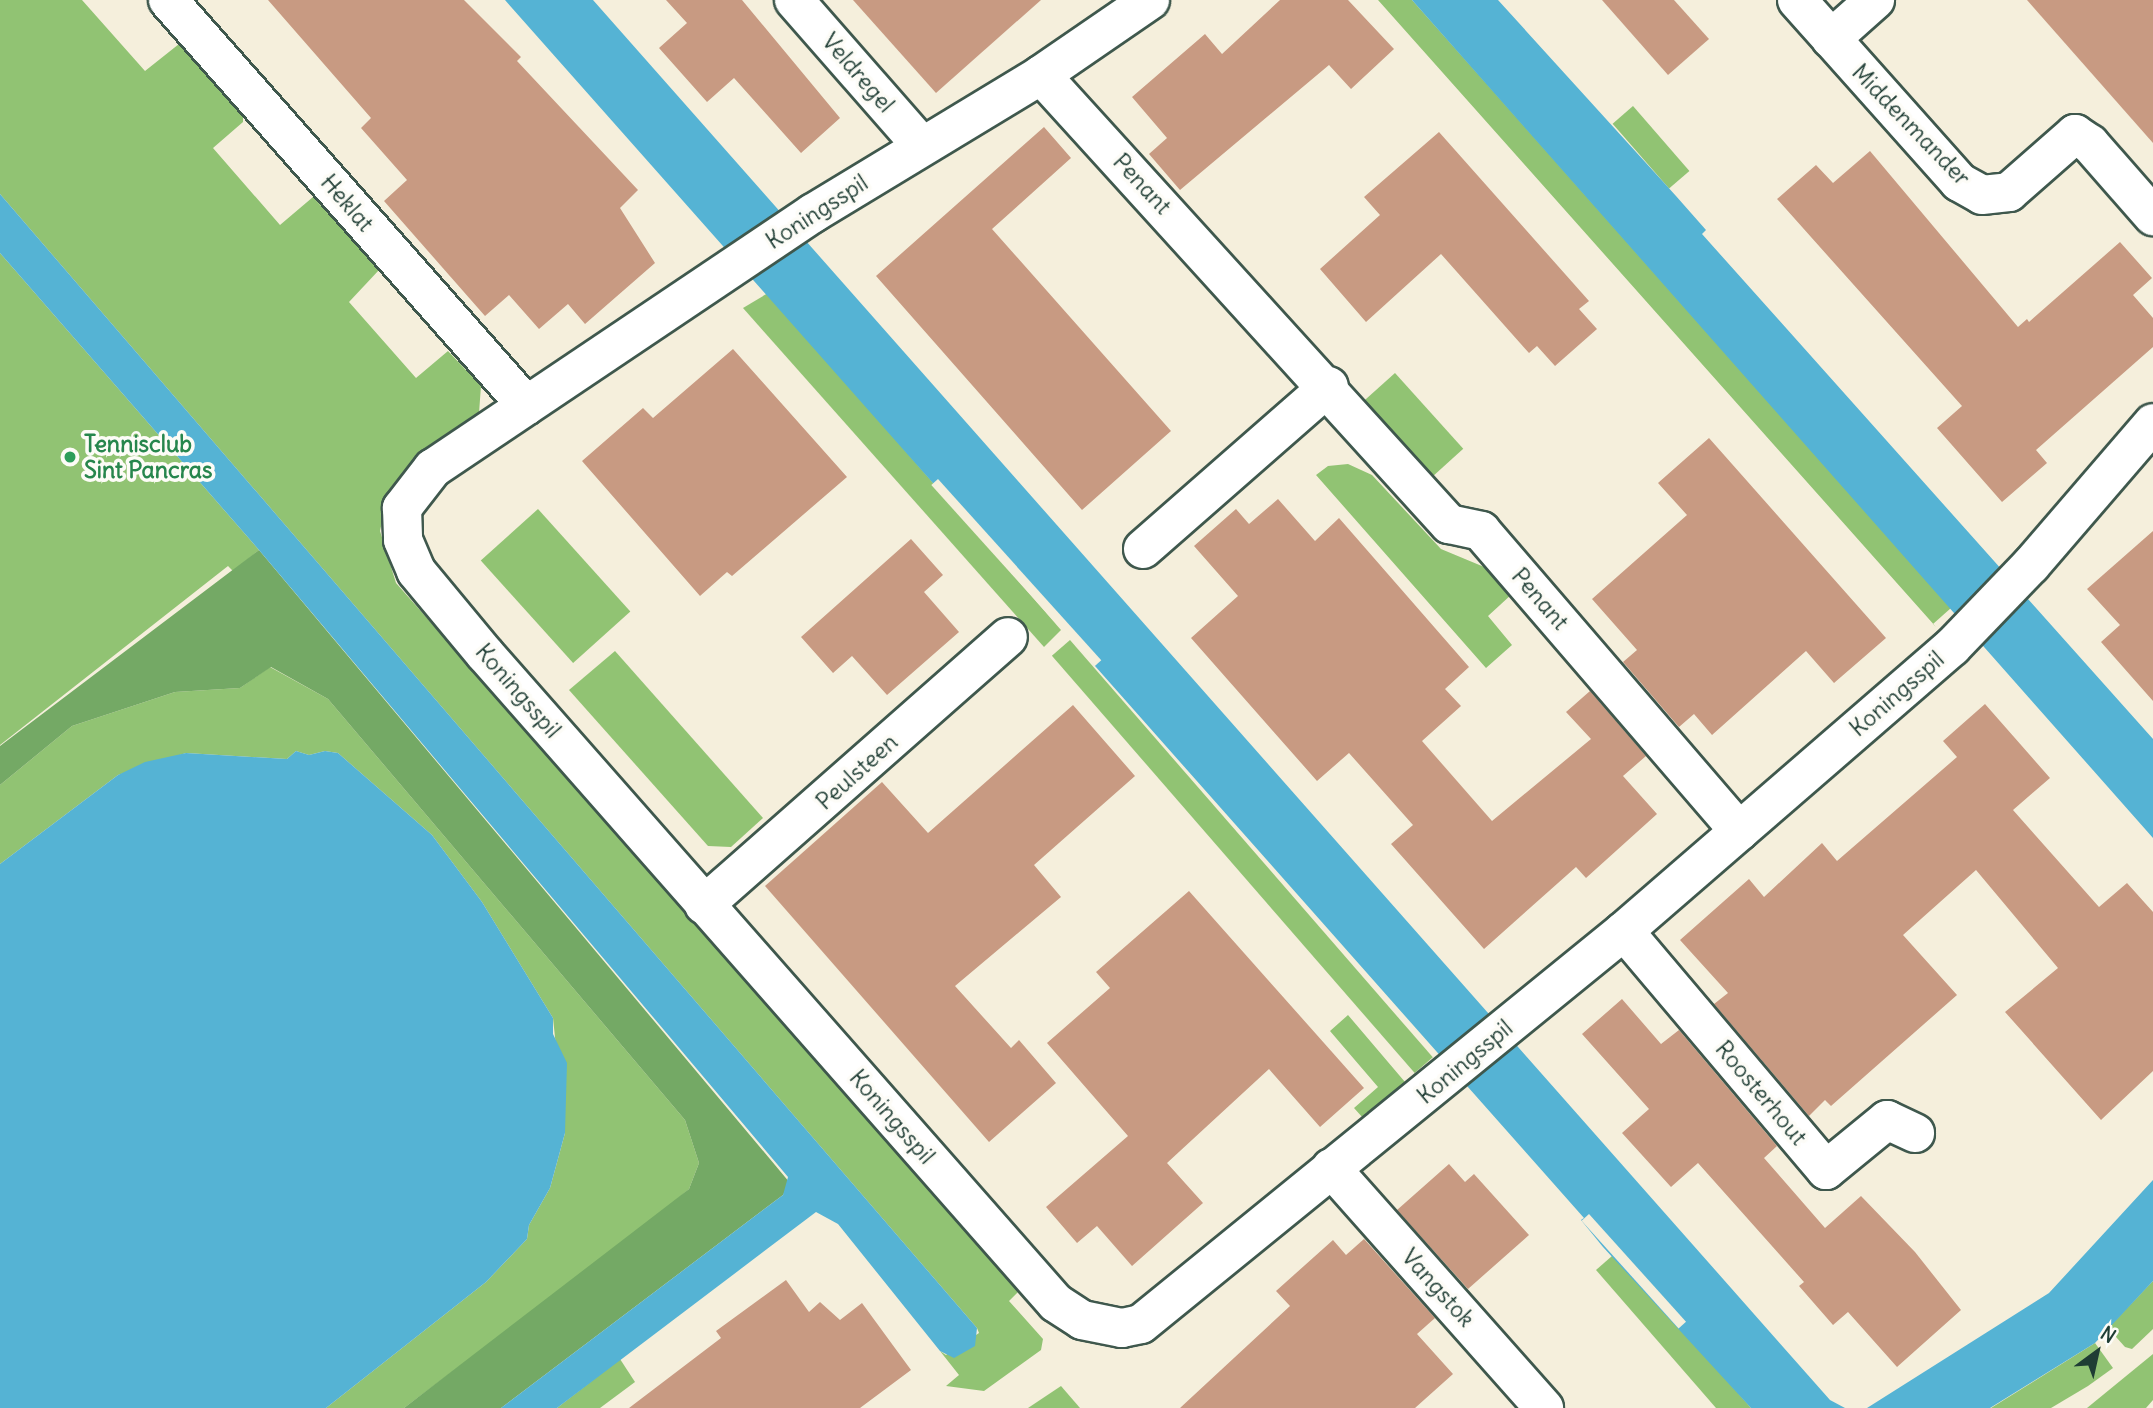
<!DOCTYPE html>
<style>
body{margin:0}
#map{position:relative;width:2153px;height:1408px;overflow:hidden;background:#f5efdc;font-family:Delius,sans-serif}
div>[style]{position:absolute}
.green>*{inset:0;background:#91c373;transform-origin:0 0}
.forest>*{inset:0;background:#74a965}
.water>*{inset:0;background:#55b3d4}
.pier>*{inset:0;background:#f5efdc;transform-origin:0 0}
.building>*{inset:0;background:#c89a82}
.roads{filter:drop-shadow(2px 0 #3f584d) drop-shadow(-2px 0 #3f584d) drop-shadow(0 2px #3f584d) drop-shadow(0 -2px #3f584d)}
.minor>*{height:38px;margin:-19px;padding:0 19px;transform-origin:19px;border-radius:19px;background:#fff}
.dots>*{width:19px;height:19px;translate:-50% -50%;box-sizing:border-box;border:4px solid #fdfcf7;border-radius:50%}
span{translate:-50% -50%;white-space:nowrap;text-align:center;line-height:1.15;-webkit-text-stroke:7px #fdfcf7;paint-order:stroke}
.street-label{font-size:23px;color:#1f3d34}
.leisure-label{font-size:23px;color:#27864d;font-weight:700}
.left{translate:0 -50%;text-align:left}
.north{position:absolute;left:2062px;top:1317px;width:70px;height:70px;-webkit-text-stroke:5px #fdfcf7;paint-order:stroke;rotate:33deg;font-size:19px;font-weight:700;line-height:28px;text-align:center;color:#1f3d34}
.north::after{content:'';display:block;margin:auto;width:24px;height:32px;background:#1f3d34;clip-path:polygon(50% 0,100% 100%,50% 72%,0 100%)}
</style>
<div id="map">
<div class="green">
<div style="clip-path:polygon(0 0,82px 0,145px 71px,179px 44px,243px 116px,243px 122px,213px 148px,280px 225px,313px 197px,379px 270px,349px 302px,416px 378px,448px 351px,481px 386px,479px 413px,416px 456px,389px 490px,380px 531px,396px 583px,1020px 1290px,1009px 1301px,1043px 1339px,1041px 1350px,984px 1391px,946px 1386px,959px 1375px,940px 1351px,946px 1355px,979px 1333px,977px 1328px,0 194px)"></div>
<div style="clip-path:polygon(1378px 0,1412px 0,1493px 91px,1951px 608px,1933px 624px,1936px 627px)"></div>
<div style="left:1633px;top:106px;width:86px;height:27px;rotate:49deg"></div>
<div style="clip-path:polygon(0 253px,259px 550px,233px 571px,228px 566px,0 745px)"></div>
<div style="clip-path:polygon(768px 293px,1061px 630px,1044px 647px,743px 308px)"></div>
<div style="left:1395px;top:373px;width:102px;height:42px;rotate:48deg"></div>
<div style="clip-path:polygon(1348px 464px,1372px 475px,1441px 549px,1489px 569px,1512px 594px,1488px 616px,1512px 645px,1486px 668px,1316px 475px,1328px 466px)"></div>
<div style="left:538px;top:509px;width:138px;height:77px;rotate:48deg"></div>
<div style="left:1070px;top:640px;width:553px;height:24px;rotate:49deg"></div>
<div style="clip-path:polygon(615px 651px,763px 818px,731px 847px,708px 846px,569px 690px)"></div>
<div style="clip-path:polygon(270px 667px,328px 699px,685px 1120px,699px 1163px,689px 1189px,642px 1229px,404px 1408px,326px 1408px,486px 1282px,527px 1239px,529px 1225px,550px 1188px,565px 1133px,553px 1018px,482px 902px,432px 835px,338px 753px,325px 751px,309px 755px,296px 751px,287px 759px,186px 753px,118px 775px,0 864px,0 785px,72px 726px,175px 692px,240px 688px)"></div>
<div style="clip-path:polygon(1348px 1015px,1405px 1082px,1363px 1118px,1354px 1108px,1378px 1087px,1330px 1031px)"></div>
<div style="clip-path:polygon(1612px 1256px,1680px 1327px,1751px 1408px,1716px 1408px,1596px 1270px)"></div>
<div style="clip-path:polygon(2153px 1281px,2153px 1329px,2132px 1349px,2125px 1347px,2108px 1328px)"></div>
<div style="clip-path:polygon(2095px 1343px,2113px 1368px,2088px 1386px,2051px 1408px,1991px 1408px)"></div>
<div style="clip-path:polygon(2153px 1354px,2153px 1400px,2146px 1408px,2087px 1408px)"></div>
<div style="clip-path:polygon(620px 1359px,635px 1382px,600px 1408px,557px 1408px)"></div>
<div style="clip-path:polygon(1061px 1386px,1080px 1408px,1028px 1408px)"></div>
</div>
<div class="forest">
<div style="clip-path:polygon(259px 550px,790px 1183px,783px 1195px,501px 1408px,404px 1408px,689px 1189px,699px 1163px,685px 1120px,328px 699px,271px 667px,240px 688px,175px 692px,72px 726px,0 785px,0 746px)"></div>
</div>
<div class="water">
<div style="clip-path:polygon(505px 0,593px 0,1830px 1400px,1845px 1408px,1751px 1408px,1603px 1247px,1581px 1220px,1584px 1218px)"></div>
<div style="clip-path:polygon(1412px 0,1498px 0,1676px 196px,1706px 230px,1702px 234px,2153px 739px,2153px 838px)"></div>
<div style="clip-path:polygon(0 194px,977px 1328px,975px 1346px,954px 1358px,940px 1351px,838px 1224px,816px 1212px,557px 1408px,501px 1408px,783px 1195px,788px 1177px,259px 550px,0 253px)"></div>
<div style="clip-path:polygon(325px 751px,338px 753px,432px 835px,482px 902px,553px 1018px,553px 1034px,567px 1063px,565px 1133px,550px 1188px,529px 1225px,527px 1239px,486px 1282px,326px 1408px,0 1408px,0 864px,118px 775px,145px 762px,186px 753px,287px 759px,296px 751px,309px 755px)"></div>
<div style="clip-path:polygon(2153px 1180px,2153px 1281px,2095px 1343px,1990px 1408px,1867px 1408px,2049px 1293px)"></div>
</div>
<div class="pier">
<div style="left:938px;top:479px;width:244px;height:9px;rotate:48deg"></div>
<div style="left:1589px;top:1214px;width:145px;height:10px;rotate:48deg"></div>
</div>
<div class="building">
<div style="clip-path:polygon(268px 0,464px 0,521px 57px,517px 61px,638px 190px,620px 208px,655px 263px,585px 324px,568px 304px,539px 329px,509px 295px,485px 316px,384px 201px,407px 180px,361px 128px,371px 118px)"></div>
<div style="clip-path:polygon(666px 0,742px 0,840px 118px,801px 153px,734px 78px,707px 102px,659px 48px,687px 23px)"></div>
<div style="clip-path:polygon(853px 0,1041px 0,936px 93px)"></div>
<div style="clip-path:polygon(1280px 0,1348px 0,1394px 49px,1351px 89px,1329px 65px,1180px 190px,1149px 154px,1167px 138px,1132px 97px,1205px 34px,1222px 54px)"></div>
<div style="clip-path:polygon(1602px 0,1674px 0,1709px 39px,1668px 75px)"></div>
<div style="clip-path:polygon(2027px 0,2153px 0,2153px 143px)"></div>
<div style="clip-path:polygon(1044px 127px,1071px 158px,992px 229px,1171px 431px,1082px 510px,876px 276px)"></div>
<div style="clip-path:polygon(1439px 132px,1589px 301px,1579px 309px,1597px 329px,1555px 366px,1537px 346px,1529px 353px,1441px 254px,1366px 322px,1320px 269px,1380px 215px,1364px 197px)"></div>
<div style="clip-path:polygon(1870px 151px,2018px 327px,2027px 319px,2029px 322px,2120px 242px,2152px 278px,2133px 295px,2153px 318px,2153px 347px,2036px 450px,2047px 463px,2002px 502px,1937px 428px,1962px 406px,1777px 199px,1816px 165px,1833px 183px)"></div>
<div style="clip-path:polygon(733px 349px,847px 477px,732px 576px,727px 572px,700px 596px,582px 461px,643px 408px,653px 418px)"></div>
<div style="clip-path:polygon(1709px 438px,1886px 638px,1834px 683px,1806px 651px,1712px 735px,1694px 714px,1679px 727px,1623px 662px,1637px 650px,1592px 599px,1687px 515px,1658px 483px)"></div>
<div style="clip-path:polygon(1278px 499px,1315px 541px,1339px 518px,1469px 667px,1445px 689px,1461px 706px,1422px 741px,1492px 821px,1591px 739px,1566px 712px,1590px 691px,1646px 756px,1623px 776px,1657px 814px,1586px 878px,1576px 867px,1484px 949px,1391px 844px,1413px 825px,1349px 753px,1317px 781px,1191px 638px,1238px 596px,1194px 546px,1236px 509px,1249px 524px)"></div>
<div style="clip-path:polygon(2153px 531px,2153px 701px,2101px 642px,2120px 625px,2087px 589px)"></div>
<div style="clip-path:polygon(911px 539px,943px 575px,924px 592px,959px 632px,887px 695px,852px 656px,833px 673px,801px 637px)"></div>
<div style="clip-path:polygon(1985px 704px,2050px 778px,2013px 810px,2099px 907px,2127px 883px,2153px 912px,2153px 1071px,2101px 1120px,2005px 1012px,2058px 968px,1976px 870px,1903px 935px,1957px 995px,1831px 1106px,1825px 1100px,1809px 1116px,1714px 1004px,1728px 993px,1680px 940px,1749px 879px,1764px 897px,1822px 843px,1837px 861px,1957px 757px,1943px 741px)"></div>
<div style="clip-path:polygon(1073px 705px,1135px 776px,1034px 865px,1061px 897px,955px 986px,1011px 1048px,1019px 1040px,1056px 1083px,989px 1142px,765px 886px,882px 782px,928px 833px)"></div>
<div style="clip-path:polygon(1189px 891px,1364px 1088px,1320px 1127px,1269px 1069px,1167px 1163px,1203px 1203px,1132px 1266px,1097px 1226px,1077px 1243px,1046px 1207px,1128px 1136px,1047px 1043px,1110px 988px,1096px 972px)"></div>
<div style="clip-path:polygon(1622px 999px,1661px 1044px,1679px 1030px,1777px 1146px,1764px 1158px,1825px 1228px,1861px 1196px,1915px 1252px,1961px 1310px,1897px 1367px,1848px 1312px,1833px 1325px,1799px 1286px,1804px 1282px,1698px 1163px,1671px 1187px,1622px 1133px,1649px 1109px,1582px 1034px)"></div>
<div style="clip-path:polygon(1449px 1164px,1465px 1182px,1474px 1174px,1529px 1235px,1468px 1289px,1397px 1210px)"></div>
<div style="clip-path:polygon(1364px 1239px,1435px 1318px,1417px 1334px,1453px 1374px,1415px 1408px,1180px 1408px,1290px 1306px,1276px 1291px,1333px 1240px,1346px 1255px)"></div>
<div style="clip-path:polygon(786px 1280px,809px 1312px,820px 1302px,840px 1320px,862px 1303px,911px 1370px,860px 1408px,629px 1408px,721px 1338px,716px 1331px)"></div>
</div>
<div class="roads">
<div class="minor">
<div style="left:168px;top:0;width:541px;rotate:48.52deg"></div>
<div style="left:794px;top:0;width:194px;rotate:48.8deg"></div>
<div style="left:1150px;top:0;width:132px;rotate:145.5deg"></div>
<div style="left:1041px;top:75px;width:267px;rotate:148.8deg"></div>
<div style="left:813px;top:213px;width:458px;rotate:146.1deg"></div>
<div style="left:433px;top:468px;width:51px;rotate:127.8deg"></div>
<div style="left:402px;top:508px;width:32px;rotate:88deg"></div>
<div style="left:403px;top:540px;width:34px;rotate:67deg"></div>
<div style="left:416px;top:571px;width:108px;rotate:50.3deg"></div>
<div style="left:485px;top:654px;width:864px;rotate:48.66deg"></div>
<div style="left:1056px;top:1303px;width:31px;rotate:33deg"></div>
<div style="left:1082px;top:1320px;width:41px;rotate:11.3deg"></div>
<div style="left:1122px;top:1328px;width:19px;rotate:-12deg"></div>
<div style="left:1141px;top:1324px;width:623px;rotate:-39.13deg"></div>
<div style="left:1624px;top:931px;width:434px;rotate:-40.9deg"></div>
<div style="left:1952px;top:647px;width:114px;rotate:-46.1deg"></div>
<div style="left:2031px;top:565px;width:187px;rotate:-49.3deg"></div>
<div style="left:1797px;top:0;width:244px;rotate:48.3deg"></div>
<div style="left:1959px;top:182px;width:26px;rotate:29deg"></div>
<div style="left:1982px;top:195px;width:27px;rotate:-6deg"></div>
<div style="left:2009px;top:192px;width:88px;rotate:-41.3deg"></div>
<div style="left:2075px;top:134px;width:18px;rotate:34deg"></div>
<div style="left:2090px;top:144px;width:96px;rotate:48.8deg"></div>
<div style="left:1831px;top:39px;width:59px;rotate:-41.6deg"></div>
<div style="left:1041px;top:75px;width:607px;rotate:47.74deg"></div>
<div style="left:1449px;top:524px;width:33px;rotate:12deg"></div>
<div style="left:1481px;top:531px;width:396px;rotate:49.3deg"></div>
<div style="left:1143px;top:549px;width:247px;rotate:-41.2deg"></div>
<div style="left:704px;top:905px;width:405px;rotate:-41.4deg"></div>
<div style="left:1624px;top:931px;width:313px;rotate:49.8deg"></div>
<div style="left:1826px;top:1170px;width:79px;rotate:-39.3deg"></div>
<div style="left:1887px;top:1120px;width:31px;rotate:25deg"></div>
<div style="left:1331px;top:1168px;width:321px;rotate:48.4deg"></div>
</div>
</div>
<div class="dots">
<div style="left:70px;top:457px;background:#2e9e5b"></div>
</div>
<div class="street-label">
<span style="left:858px;top:73px;rotate:49deg">Veldregel</span>
<span style="left:1911px;top:125px;rotate:46deg">Middenmander</span>
<span style="left:1142px;top:184px;rotate:47deg">Penant</span>
<span style="left:347px;top:203px;rotate:49deg">Heklat</span>
<span style="left:817px;top:212px;rotate:-33deg">Koningsspil</span>
<span style="left:1540px;top:599px;rotate:49deg">Penant</span>
<span style="left:518px;top:691px;rotate:49deg">Koningsspil</span>
<span style="left:1897px;top:694px;rotate:-41deg">Koningsspil</span>
<span style="left:857px;top:772px;rotate:-42deg">Peulsteen</span>
<span style="left:1465px;top:1062px;rotate:-40deg">Koningsspil</span>
<span style="left:1761px;top:1093px;rotate:50deg">Roosterhout</span>
<span style="left:892px;top:1117px;rotate:49deg">Koningsspil</span>
<span style="left:1438px;top:1288px;rotate:48deg">Vangstok</span>
</div>
<div class="leisure-label">
<span class="left" style="left:84px;top:457px">Tennisclub<br>Sint Pancras</span>
</div>
<div class="north">N</div>
</div>
